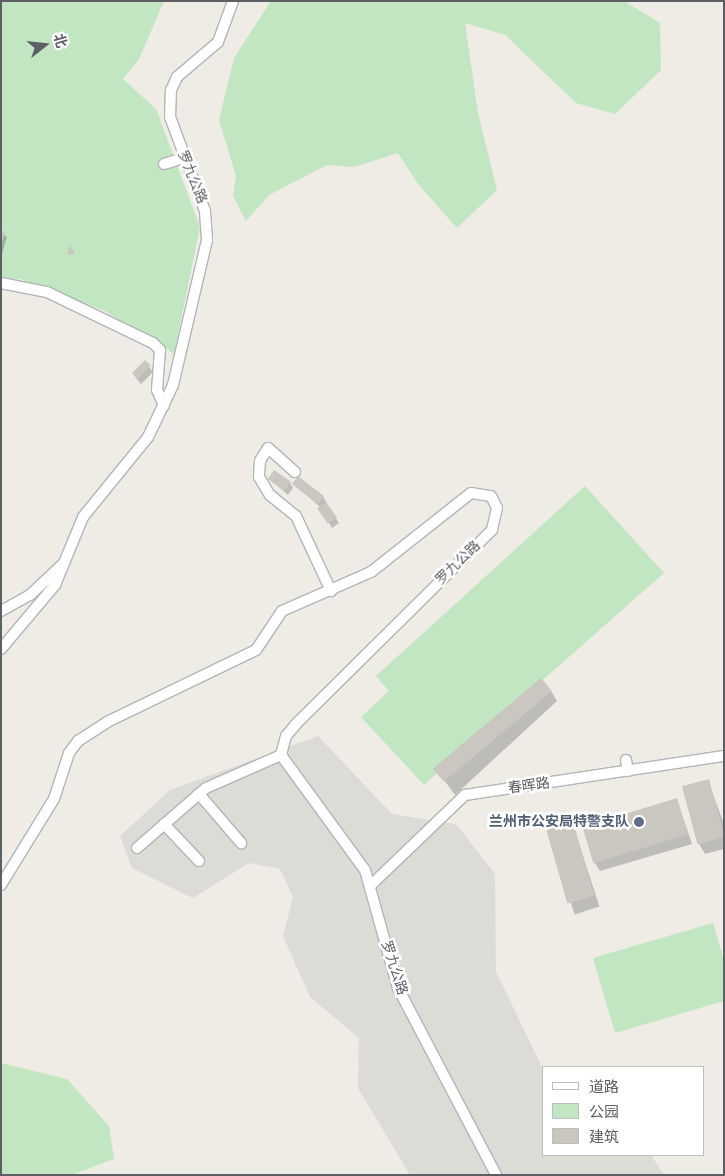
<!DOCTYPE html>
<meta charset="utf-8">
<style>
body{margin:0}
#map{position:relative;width:725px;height:1176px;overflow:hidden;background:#eeece4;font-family:"Nunito Sans","Noto Sans SC",sans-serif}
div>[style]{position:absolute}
.industrial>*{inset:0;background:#dddbd6}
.green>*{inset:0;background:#c2e5c2}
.shadow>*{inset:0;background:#0003;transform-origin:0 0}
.building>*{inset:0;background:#cac7c1;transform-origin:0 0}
.roads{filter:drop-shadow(1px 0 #b2b5b9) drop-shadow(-1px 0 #b2b5b9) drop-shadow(0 1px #b2b5b9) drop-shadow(0 -1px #b2b5b9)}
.minor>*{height:10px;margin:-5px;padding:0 5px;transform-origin:5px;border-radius:5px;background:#fff}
.dots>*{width:14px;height:14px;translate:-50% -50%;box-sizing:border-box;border:2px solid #fff;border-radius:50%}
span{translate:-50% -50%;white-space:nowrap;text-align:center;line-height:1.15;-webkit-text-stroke:5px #fff;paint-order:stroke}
.street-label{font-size:14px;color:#5c6064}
.service-label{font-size:14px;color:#4e5e75;font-weight:700}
.right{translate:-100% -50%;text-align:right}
.frame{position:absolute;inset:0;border:2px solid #5c6064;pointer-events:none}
.legend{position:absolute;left:542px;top:1066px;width:162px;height:90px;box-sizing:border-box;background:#fff;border:1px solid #bebfc1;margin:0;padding:6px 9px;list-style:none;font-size:15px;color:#5c6064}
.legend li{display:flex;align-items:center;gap:10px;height:25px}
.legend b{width:25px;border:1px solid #bebfc1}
.north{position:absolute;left:20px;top:20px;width:50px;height:50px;-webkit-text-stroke:4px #fff;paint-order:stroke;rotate:74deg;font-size:14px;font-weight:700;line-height:20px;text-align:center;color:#5c6064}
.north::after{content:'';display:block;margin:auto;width:18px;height:22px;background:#5c6064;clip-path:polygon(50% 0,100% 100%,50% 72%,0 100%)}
</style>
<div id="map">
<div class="industrial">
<div style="clip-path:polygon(318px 736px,392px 814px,456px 824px,495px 874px,496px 972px,544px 1071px,544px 1155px,651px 1155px,664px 1175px,410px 1175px,358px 1088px,359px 1038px,310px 997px,283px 936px,293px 897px,280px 869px,249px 863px,193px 898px,132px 868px,120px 836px,170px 790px)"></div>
</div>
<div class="green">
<div style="clip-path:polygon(1px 1px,164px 1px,139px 59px,123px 79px,156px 109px,200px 227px,174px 354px,105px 311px,20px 279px,1px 278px)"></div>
<div style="clip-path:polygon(271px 1px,624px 1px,660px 23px,661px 70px,615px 114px,576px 103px,505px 35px,465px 23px,478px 113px,497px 190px,457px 228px,418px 184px,398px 153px,354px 167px,327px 165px,269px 195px,246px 221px,233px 196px,236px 176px,219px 120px,234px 58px)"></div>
<div style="clip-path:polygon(585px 486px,664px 573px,424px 785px,361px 717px,389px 691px,376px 676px)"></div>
<div style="clip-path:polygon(713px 923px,724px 961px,724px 1001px,615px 1033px,593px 958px)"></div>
<div style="clip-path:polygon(1px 1063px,67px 1079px,109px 1126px,114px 1159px,71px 1175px,1px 1175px)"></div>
</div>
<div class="shadow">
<div style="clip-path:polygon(1px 232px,7px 237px,1px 257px)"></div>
<div style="clip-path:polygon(145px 362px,153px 372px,141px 384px,133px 374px)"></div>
<div style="clip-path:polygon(270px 479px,290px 483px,293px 488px,288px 495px)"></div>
<div style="clip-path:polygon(294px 484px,323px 497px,339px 523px,332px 528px,320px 507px)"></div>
<div style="clip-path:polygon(551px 691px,557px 701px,455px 795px,439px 773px)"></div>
<div style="clip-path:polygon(708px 781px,724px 824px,724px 849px,705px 854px,699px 844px)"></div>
<div style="clip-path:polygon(677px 800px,692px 844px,600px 871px,594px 861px)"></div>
<div style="left:571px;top:819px;width:92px;height:26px;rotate:72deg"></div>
</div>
<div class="building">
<div style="clip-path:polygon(1px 231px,5px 232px,2px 242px,1px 242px)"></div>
<div style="clip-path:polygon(69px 245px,75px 252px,71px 255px,67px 254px)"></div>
<div style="left:145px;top:360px;width:8px;height:18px;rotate:45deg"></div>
<div style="left:274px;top:470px;width:21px;height:11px;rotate:35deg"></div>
<div style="left:298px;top:476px;width:33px;height:10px;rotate:38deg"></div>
<div style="left:326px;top:502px;width:19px;height:11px;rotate:55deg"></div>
<div style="left:541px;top:678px;width:17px;height:141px;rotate:50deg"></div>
<div style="left:709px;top:779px;width:60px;height:28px;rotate:75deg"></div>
<div style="left:677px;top:798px;width:38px;height:99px;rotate:73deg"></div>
<div style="left:572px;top:818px;width:81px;height:28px;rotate:74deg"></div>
</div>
<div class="roads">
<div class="minor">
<div style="left:164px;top:164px;width:21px;rotate:-17deg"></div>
<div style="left:1px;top:283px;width:47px;rotate:11.1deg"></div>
<div style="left:47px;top:292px;width:118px;rotate:25.7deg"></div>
<div style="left:153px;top:343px;width:10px;rotate:45deg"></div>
<div style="left:160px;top:350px;width:40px;rotate:94.3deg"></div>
<div style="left:157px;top:390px;width:17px;rotate:66deg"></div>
<div style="left:295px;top:472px;width:36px;rotate:-138deg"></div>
<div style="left:268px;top:448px;width:15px;rotate:122deg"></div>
<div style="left:260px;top:461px;width:16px;rotate:94deg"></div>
<div style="left:259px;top:477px;width:21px;rotate:59deg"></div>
<div style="left:270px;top:495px;width:33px;rotate:39deg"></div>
<div style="left:296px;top:516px;width:83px;rotate:65deg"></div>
<div style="left:1px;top:611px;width:33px;rotate:-29deg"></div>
<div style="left:30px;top:595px;width:47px;rotate:-43.3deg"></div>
<div style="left:1px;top:649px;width:84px;rotate:-49.8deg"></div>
<div style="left:55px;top:585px;width:74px;rotate:-67.6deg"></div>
<div style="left:83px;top:517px;width:103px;rotate:-50.9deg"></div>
<div style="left:148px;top:437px;width:58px;rotate:-64.3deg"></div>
<div style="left:173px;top:385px;width:149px;rotate:-76.8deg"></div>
<div style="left:207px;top:240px;width:29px;rotate:-94deg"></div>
<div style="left:205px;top:211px;width:100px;rotate:-110.4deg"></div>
<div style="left:170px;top:117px;width:27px;rotate:-88deg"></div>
<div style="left:171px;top:90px;width:14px;rotate:-65deg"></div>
<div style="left:177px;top:77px;width:54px;rotate:-40.5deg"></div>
<div style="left:218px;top:42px;width:44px;rotate:-69.9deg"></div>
<div style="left:626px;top:760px;width:11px;rotate:80deg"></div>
<div style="left:199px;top:794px;width:65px;rotate:49.4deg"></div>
<div style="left:164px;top:824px;width:51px;rotate:46.6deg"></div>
<div style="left:137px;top:848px;width:91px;rotate:-41deg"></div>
<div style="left:206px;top:788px;width:82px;rotate:-23.7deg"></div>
<div style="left:1px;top:885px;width:101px;rotate:-58.4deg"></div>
<div style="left:54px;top:799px;width:48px;rotate:-71.9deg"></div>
<div style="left:69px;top:753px;width:15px;rotate:-53deg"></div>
<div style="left:78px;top:741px;width:35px;rotate:-33deg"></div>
<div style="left:107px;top:722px;width:165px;rotate:-25.8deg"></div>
<div style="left:256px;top:650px;width:47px;rotate:-56.3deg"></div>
<div style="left:282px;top:611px;width:97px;rotate:-23.7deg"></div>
<div style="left:371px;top:572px;width:127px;rotate:-38.3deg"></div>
<div style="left:471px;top:493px;width:20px;rotate:9deg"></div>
<div style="left:491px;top:496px;width:13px;rotate:63deg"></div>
<div style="left:497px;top:508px;width:23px;rotate:103deg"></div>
<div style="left:492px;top:530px;width:274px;rotate:135.3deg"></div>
<div style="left:297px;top:723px;width:17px;rotate:130deg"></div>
<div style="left:286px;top:736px;width:20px;rotate:105deg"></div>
<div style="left:281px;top:755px;width:142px;rotate:53.9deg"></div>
<div style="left:365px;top:870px;width:123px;rotate:74.4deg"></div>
<div style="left:398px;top:988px;width:211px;rotate:62.3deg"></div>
<div style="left:370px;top:886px;width:132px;rotate:-43.8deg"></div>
<div style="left:465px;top:795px;width:262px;rotate:-8.6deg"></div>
</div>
</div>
<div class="dots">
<div style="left:639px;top:822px;background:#5c6f8a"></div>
</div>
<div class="street-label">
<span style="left:192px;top:177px;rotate:68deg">罗九公路</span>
<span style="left:458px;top:563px;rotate:-44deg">罗九公路</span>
<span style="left:529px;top:786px;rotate:-8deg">春晖路</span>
<span style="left:394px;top:968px;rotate:72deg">罗九公路</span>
</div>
<div class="service-label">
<span class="right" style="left:629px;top:822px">兰州市公安局特警支队</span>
</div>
<div class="frame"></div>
<ul class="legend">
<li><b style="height:6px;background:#fff"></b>道路</li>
<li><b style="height:14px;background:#c2e5c2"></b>公园</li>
<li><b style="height:14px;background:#cac7c1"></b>建筑</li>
</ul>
<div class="north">北</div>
</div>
